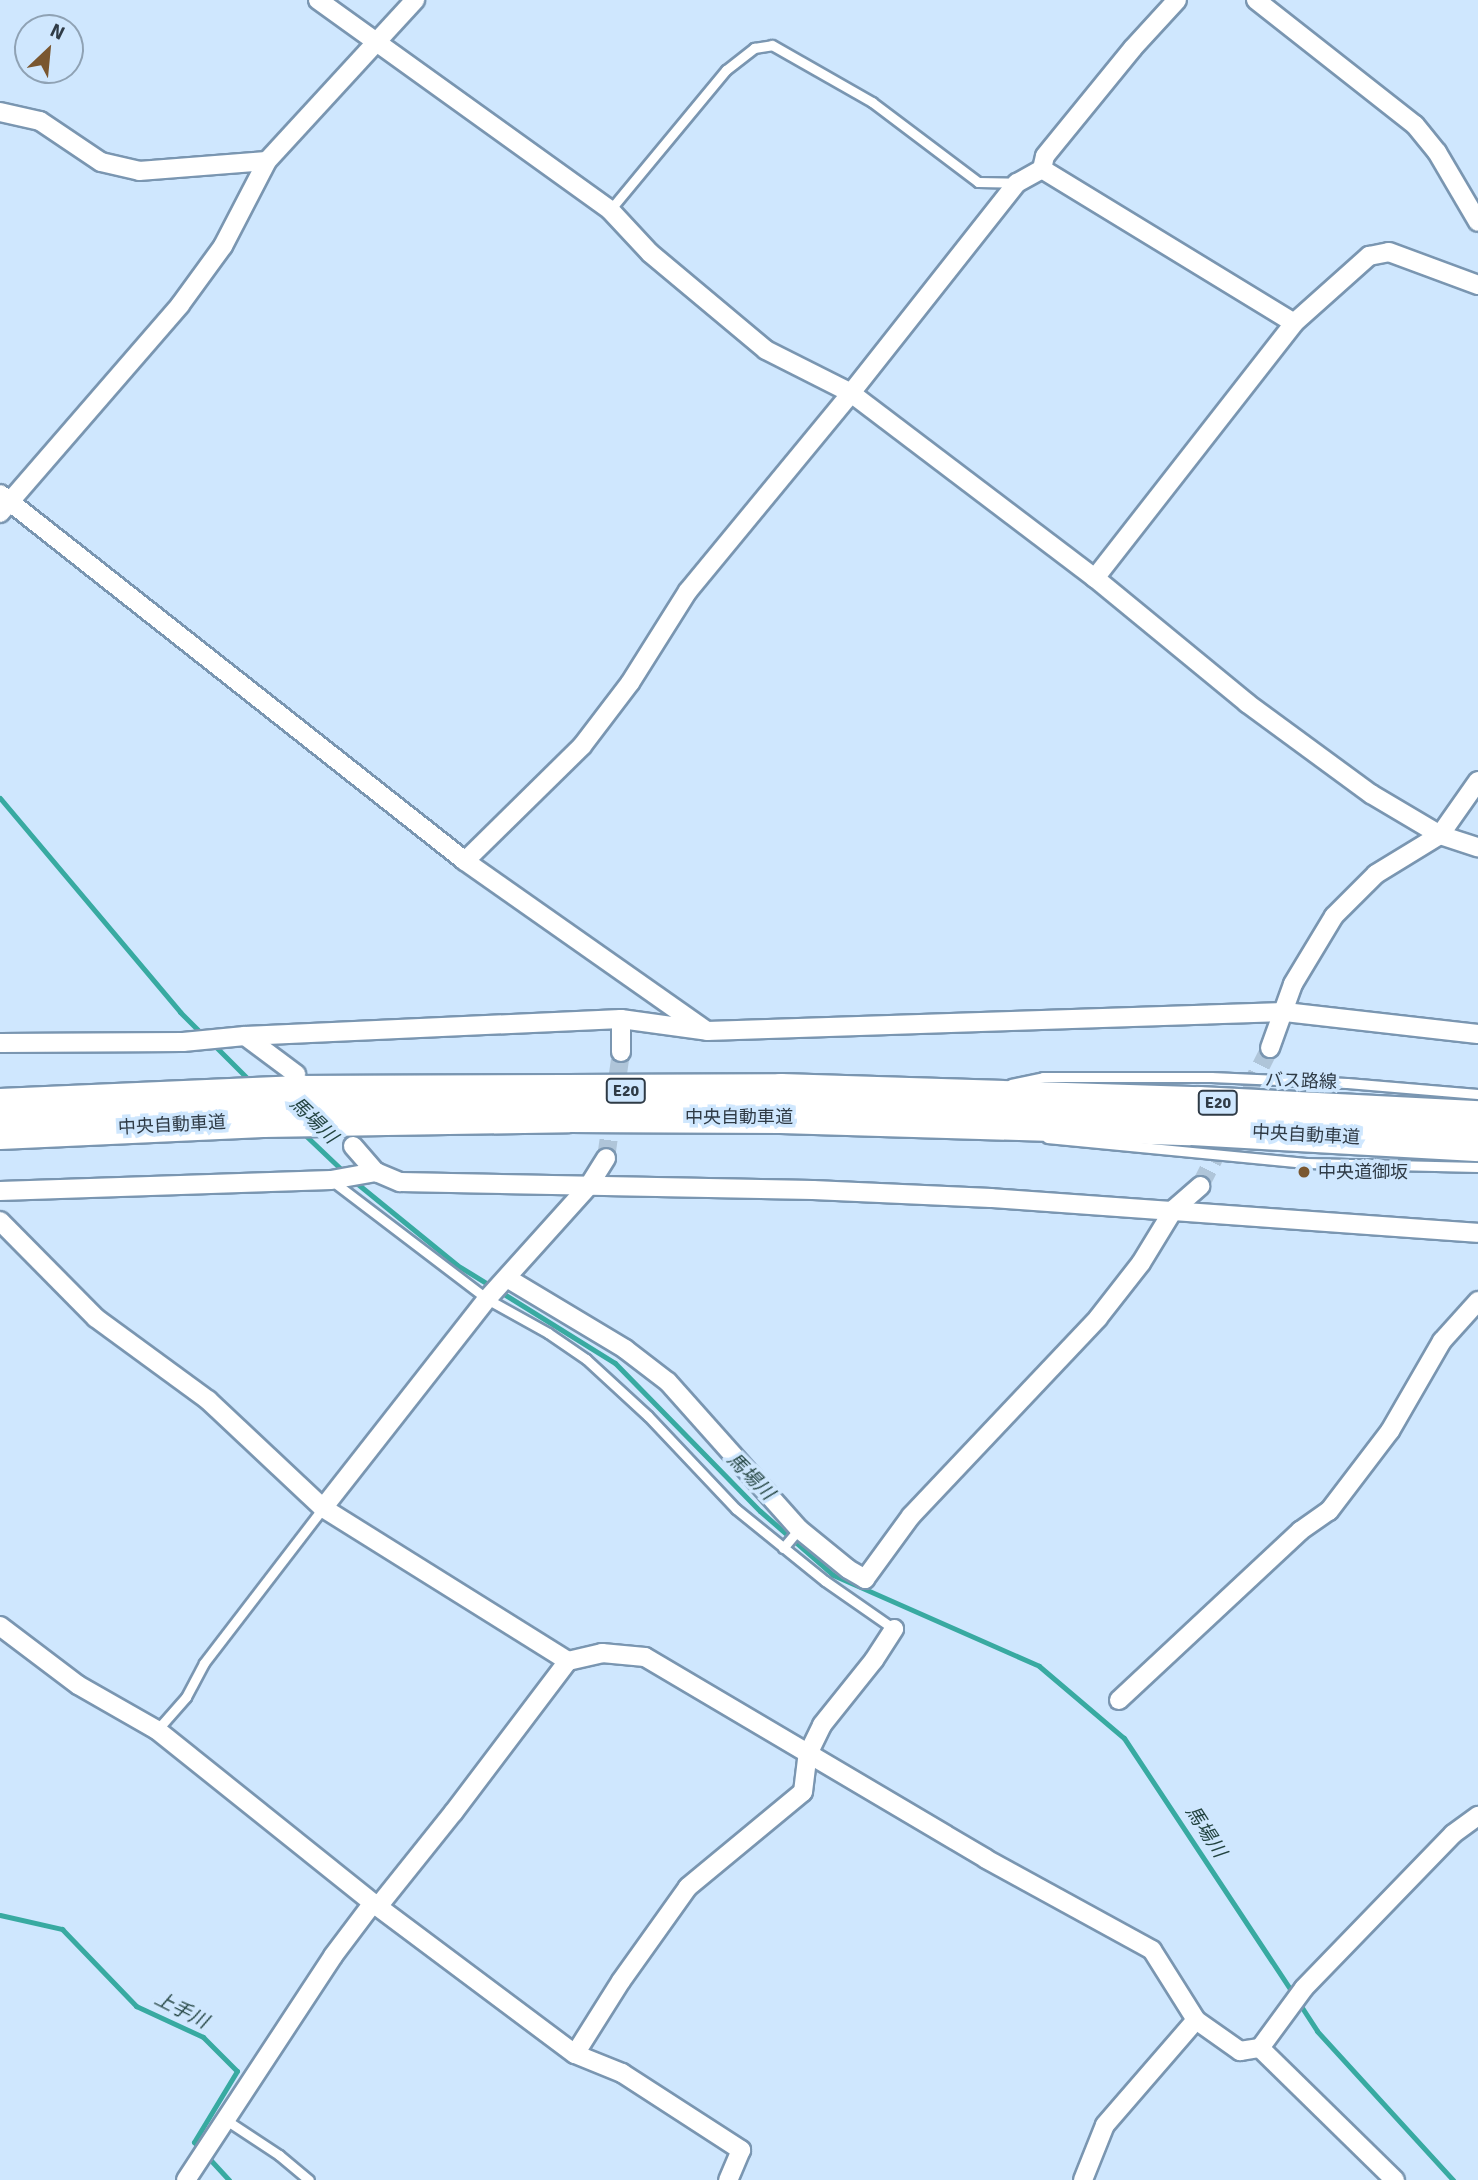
<!DOCTYPE html>
<meta charset="utf-8">
<style>
body{margin:0}
#map{position:relative;width:1478px;height:2180px;overflow:hidden;background:#cfe7fe;font-family:Signika,"Noto Sans JP",sans-serif}
div>[style]{position:absolute}
.stream>*{height:5px;margin:-2.5px;padding:0 2.5px;transform-origin:2.5px;border-radius:2.5px;background:#38aaa1}
.street-tunnel>*{height:18px;margin-top:-9px;transform-origin:0;background:repeating-linear-gradient(90deg,#afc5d9 0 18px,transparent 0 27px)}
.roads{filter:drop-shadow(2px 0 #7a96b1) drop-shadow(-2px 0 #7a96b1) drop-shadow(0 2px #7a96b1) drop-shadow(0 -2px #7a96b1)}
.lane>*{height:9px;margin:-4.5px;padding:0 4.5px;transform-origin:4.5px;border-radius:4.5px;background:#fff}
.street>*{height:18px;margin:-9px;padding:0 9px;transform-origin:9px;border-radius:9px;background:#fff}
.highway>*{height:32px;margin:-16px;padding:0 16px;transform-origin:16px;border-radius:16px;background:#fff}
.dots>*{width:19px;height:19px;translate:-50% -50%;box-sizing:border-box;border:4px solid #cfe7fe;border-radius:50%}
span{translate:-50% -50%;white-space:nowrap;text-align:center;line-height:1.15;-webkit-text-stroke:7px #cfe7fe;paint-order:stroke}
.shield-label span{padding:2px 5px;background:#cfe7fe;border:2px solid;border-radius:5px;-webkit-text-stroke-width:0}
.shield-label{font-size:16px;color:#2f3b46;font-weight:700}
.street-label{font-size:18px;color:#2f3b46}
.poi-label{font-size:18px;color:#2f3b46}
.left{translate:0 -50%;text-align:left}
.water-label{font-size:19px;color:#234441;font-style:italic}
.north{position:absolute;left:14px;top:14px;width:70px;height:70px;box-sizing:border-box;background:#cfe7fe;border:2px solid #8fa2b4;border-radius:50%;rotate:26deg;font-size:19px;font-weight:700;line-height:28px;text-align:center;color:#2f3b46}
.north::after{content:'';display:block;margin:auto;width:24px;height:32px;background:#7a5730;clip-path:polygon(50% 0,100% 100%,50% 72%,0 100%)}
</style>
<div id="map">
<div class="stream">
<div style="left:0;top:798px;width:280px;rotate:49.9deg"></div>
<div style="left:180px;top:1012px;width:34px;rotate:45deg"></div>
<div style="left:211px;top:1042px;width:57px;rotate:45deg"></div>
<div style="left:303px;top:1133px;width:57px;rotate:43.6deg"></div>
<div style="left:354px;top:1181px;width:133px;rotate:39.2deg"></div>
<div style="left:457px;top:1265px;width:186px;rotate:31.8deg"></div>
<div style="left:615px;top:1363px;width:207px;rotate:45.6deg"></div>
<div style="left:760px;top:1511px;width:97px;rotate:41.2deg"></div>
<div style="left:833px;top:1575px;width:225px;rotate:23.8deg"></div>
<div style="left:1039px;top:1666px;width:111px;rotate:40.3deg"></div>
<div style="left:1124px;top:1738px;width:308px;rotate:56.5deg"></div>
<div style="left:0;top:1915px;width:64px;rotate:12.7deg"></div>
<div style="left:62px;top:1929px;width:107px;rotate:46.1deg"></div>
<div style="left:136px;top:2006px;width:74px;rotate:24.8deg"></div>
<div style="left:203px;top:2037px;width:48px;rotate:45deg"></div>
<div style="left:237px;top:2071px;width:83px;rotate:121.2deg"></div>
<div style="left:194px;top:2142px;width:52px;rotate:47.4deg"></div>
<div style="left:1299px;top:2003px;width:33px;rotate:57deg"></div>
<div style="left:1317px;top:2031px;width:202px;rotate:47.6deg"></div>
</div>
<div class="street-tunnel">
<div style="left:606px;top:1158px;width:107px;rotate:-81.9deg"></div>
<div style="left:1200px;top:1186px;width:155px;rotate:-63.1deg"></div>
</div>
<div class="roads">
<div class="lane">
<div style="left:610px;top:210px;width:182px;rotate:-50.4deg"></div>
<div style="left:726px;top:70px;width:36px;rotate:-38deg"></div>
<div style="left:754px;top:48px;width:18px;rotate:-9deg"></div>
<div style="left:772px;top:45px;width:115px;rotate:29.7deg"></div>
<div style="left:872px;top:102px;width:133px;rotate:37deg"></div>
<div style="left:978px;top:182px;width:39px;rotate:1deg"></div>
<div style="left:1011px;top:1084px;width:33px;rotate:-12deg"></div>
<div style="left:1043px;top:1077px;width:168px"></div>
<div style="left:1211px;top:1077px;width:136px;rotate:2.5deg"></div>
<div style="left:1347px;top:1083px;width:131px;rotate:4.8deg"></div>
<div style="left:1047px;top:1138px;width:260px;rotate:5.5deg"></div>
<div style="left:1306px;top:1163px;width:172px;rotate:1.3deg"></div>
<div style="left:331px;top:1180px;width:196px;rotate:37.3deg"></div>
<div style="left:487px;top:1299px;width:70px;rotate:29.1deg"></div>
<div style="left:548px;top:1333px;width:46px;rotate:34.4deg"></div>
<div style="left:586px;top:1359px;width:84px;rotate:42.6deg"></div>
<div style="left:648px;top:1416px;width:128px;rotate:46.6deg"></div>
<div style="left:736px;top:1509px;width:114px;rotate:39deg"></div>
<div style="left:825px;top:1581px;width:84px;rotate:34.8deg"></div>
<div style="left:783px;top:1548px;width:25px;rotate:-50deg"></div>
<div style="left:157px;top:1730px;width:44px;rotate:-48.7deg"></div>
<div style="left:186px;top:1697px;width:38px;rotate:-62deg"></div>
<div style="left:204px;top:1663px;width:195px;rotate:-52.5deg"></div>
<div style="left:226px;top:2120px;width:64px;rotate:33.4deg"></div>
<div style="left:279px;top:2155px;width:39px;rotate:40deg"></div>
</div>
<div class="street">
<div style="left:318px;top:0;width:360px;rotate:35.7deg"></div>
<div style="left:610px;top:210px;width:59px;rotate:47.1deg"></div>
<div style="left:650px;top:253px;width:151px;rotate:39.9deg"></div>
<div style="left:766px;top:350px;width:95px;rotate:26.8deg"></div>
<div style="left:851px;top:393px;width:306px;rotate:37.2deg"></div>
<div style="left:1095px;top:578px;width:197px;rotate:39.4deg"></div>
<div style="left:1247px;top:703px;width:154px;rotate:36.3deg"></div>
<div style="left:1371px;top:794px;width:80px;rotate:30.7deg"></div>
<div style="left:1440px;top:835px;width:40px;rotate:18deg"></div>
<div style="left:1256px;top:0;width:202px;rotate:38.2deg"></div>
<div style="left:1415px;top:125px;width:35px;rotate:51deg"></div>
<div style="left:1437px;top:152px;width:81px;rotate:59.6deg"></div>
<div style="left:0;top:112px;width:41px;rotate:12.7deg"></div>
<div style="left:40px;top:121px;width:73px;rotate:33.9deg"></div>
<div style="left:101px;top:162px;width:39px;rotate:13deg"></div>
<div style="left:139px;top:171px;width:128px;rotate:-4.5deg"></div>
<div style="left:1042px;top:169px;width:295px;rotate:31.4deg"></div>
<div style="left:1294px;top:323px;width:101px;rotate:-41.8deg"></div>
<div style="left:1369px;top:256px;width:20px;rotate:-11deg"></div>
<div style="left:1389px;top:252px;width:95px;rotate:20.3deg"></div>
<div style="left:1042px;top:169px;width:13px;rotate:-77deg"></div>
<div style="left:1045px;top:156px;width:139px;rotate:-50.8deg"></div>
<div style="left:1133px;top:48px;width:65px;rotate:-47.5deg"></div>
<div style="left:0;top:494px;width:592px;rotate:38.28deg"></div>
<div style="left:465px;top:861px;width:292px;rotate:35.1deg"></div>
<div style="left:0;top:513px;width:275px;rotate:-49.1deg"></div>
<div style="left:180px;top:305px;width:73px;rotate:-53.9deg"></div>
<div style="left:223px;top:246px;width:96px;rotate:-62.6deg"></div>
<div style="left:267px;top:161px;width:219px;rotate:-47.4deg"></div>
<div style="left:1095px;top:578px;width:323px;rotate:-52deg"></div>
<div style="left:465px;top:861px;width:164px;rotate:-44.5deg"></div>
<div style="left:582px;top:746px;width:79px;rotate:-52.7deg"></div>
<div style="left:630px;top:683px;width:109px;rotate:-57.8deg"></div>
<div style="left:688px;top:591px;width:256px;rotate:-50.5deg"></div>
<div style="left:851px;top:393px;width:268px;rotate:-51.7deg"></div>
<div style="left:1017px;top:183px;width:29px;rotate:-29deg"></div>
<div style="left:245px;top:1036px;width:64px;rotate:36.7deg"></div>
<div style="left:0;top:1043px;width:183px;rotate:-0.3deg"></div>
<div style="left:183px;top:1042px;width:62px;rotate:-5.5deg"></div>
<div style="left:245px;top:1036px;width:376px;rotate:-2.6deg"></div>
<div style="left:621px;top:1019px;width:87px;rotate:7.9deg"></div>
<div style="left:707px;top:1031px;width:578px;rotate:-1.88deg"></div>
<div style="left:1285px;top:1012px;width:194px;rotate:6.5deg"></div>
<div style="left:1270px;top:1048px;width:68px;rotate:-70.2deg"></div>
<div style="left:1293px;top:984px;width:79px;rotate:-58.9deg"></div>
<div style="left:1334px;top:916px;width:59px;rotate:-45deg"></div>
<div style="left:1376px;top:874px;width:75px;rotate:-31.4deg"></div>
<div style="left:1440px;top:835px;width:66px;rotate:-54.9deg"></div>
<div style="left:621px;top:1052px;width:33px;rotate:-90deg"></div>
<div style="left:353px;top:1146px;width:35px;rotate:49deg"></div>
<div style="left:0;top:1191px;width:331px;rotate:-1.9deg"></div>
<div style="left:331px;top:1180px;width:46px;rotate:-10.1deg"></div>
<div style="left:376px;top:1172px;width:26px;rotate:23deg"></div>
<div style="left:400px;top:1182px;width:413px;rotate:1.1deg"></div>
<div style="left:813px;top:1190px;width:178px;rotate:2.6deg"></div>
<div style="left:991px;top:1198px;width:488px;rotate:4.1deg"></div>
<div style="left:0;top:1221px;width:136px;rotate:45.3deg"></div>
<div style="left:96px;top:1318px;width:139px;rotate:36.2deg"></div>
<div style="left:208px;top:1400px;width:158px;rotate:43.2deg"></div>
<div style="left:323px;top:1508px;width:289px;rotate:32deg"></div>
<div style="left:507px;top:1278px;width:138px;rotate:31deg"></div>
<div style="left:625px;top:1349px;width:54px;rotate:37.5deg"></div>
<div style="left:668px;top:1382px;width:197px;rotate:48.3deg"></div>
<div style="left:799px;top:1529px;width:63px;rotate:39.2deg"></div>
<div style="left:848px;top:1569px;width:20px;rotate:30deg"></div>
<div style="left:865px;top:1579px;width:78px;rotate:-53.9deg"></div>
<div style="left:911px;top:1516px;width:272px;rotate:-46.6deg"></div>
<div style="left:1098px;top:1318px;width:70px;rotate:-52deg"></div>
<div style="left:1141px;top:1263px;width:63px;rotate:-58.6deg"></div>
<div style="left:1174px;top:1209px;width:35px;rotate:-41deg"></div>
<div style="left:323px;top:1508px;width:266px;rotate:-51.9deg"></div>
<div style="left:487px;top:1299px;width:151px;rotate:-48deg"></div>
<div style="left:588px;top:1187px;width:34px;rotate:-58deg"></div>
<div style="left:0;top:1626px;width:98px;rotate:37.1deg"></div>
<div style="left:78px;top:1685px;width:91px;rotate:29.7deg"></div>
<div style="left:157px;top:1730px;width:277px;rotate:38.7deg"></div>
<div style="left:373px;top:1903px;width:252px;rotate:36.8deg"></div>
<div style="left:575px;top:2054px;width:51px;rotate:22deg"></div>
<div style="left:622px;top:2073px;width:142px;rotate:32.9deg"></div>
<div style="left:741px;top:2150px;width:33px;rotate:113deg"></div>
<div style="left:1119px;top:1700px;width:248px;rotate:-43deg"></div>
<div style="left:1300px;top:1531px;width:35px;rotate:-35deg"></div>
<div style="left:1329px;top:1511px;width:101px;rotate:-52.7deg"></div>
<div style="left:1390px;top:1431px;width:104px;rotate:-60deg"></div>
<div style="left:1442px;top:1341px;width:54px;rotate:-48deg"></div>
<div style="left:1260px;top:2048px;width:189px;rotate:44.4deg"></div>
<div style="left:575px;top:2054px;width:86px;rotate:-57.8deg"></div>
<div style="left:621px;top:1981px;width:115px;rotate:-54.5deg"></div>
<div style="left:688px;top:1887px;width:149px;rotate:-39.6deg"></div>
<div style="left:803px;top:1792px;width:38px;rotate:-83deg"></div>
<div style="left:808px;top:1754px;width:32px;rotate:-64deg"></div>
<div style="left:822px;top:1725px;width:83px;rotate:-51.3deg"></div>
<div style="left:874px;top:1660px;width:37px;rotate:-57deg"></div>
<div style="left:186px;top:2180px;width:268px;rotate:-56.7deg"></div>
<div style="left:333px;top:1956px;width:66px;rotate:-53deg"></div>
<div style="left:373px;top:1903px;width:7px;rotate:8deg"></div>
<div style="left:380px;top:1904px;width:117px;rotate:-51.3deg"></div>
<div style="left:453px;top:1813px;width:191px;rotate:-52.9deg"></div>
<div style="left:568px;top:1661px;width:35px;rotate:-13deg"></div>
<div style="left:602px;top:1653px;width:43px;rotate:5.3deg"></div>
<div style="left:645px;top:1657px;width:396px;rotate:30.6deg"></div>
<div style="left:986px;top:1859px;width:189px;rotate:28.7deg"></div>
<div style="left:1152px;top:1950px;width:83px;rotate:57.8deg"></div>
<div style="left:1196px;top:2020px;width:54px;rotate:35.2deg"></div>
<div style="left:1240px;top:2051px;width:20px;rotate:-9deg"></div>
<div style="left:1260px;top:2048px;width:74px;rotate:-53.7deg"></div>
<div style="left:1304px;top:1988px;width:214px;rotate:-45.9deg"></div>
<div style="left:1453px;top:1834px;width:31px;rotate:-36deg"></div>
<div style="left:1083px;top:2180px;width:59px;rotate:-68.2deg"></div>
<div style="left:1105px;top:2125px;width:139px;rotate:-49.1deg"></div>
</div>
<div class="highway">
<div style="left:0;top:1105px;width:294px;rotate:-2.5deg"></div>
<div style="left:294px;top:1092px;width:487px;rotate:-0.2deg"></div>
<div style="left:781px;top:1090px;width:419px;rotate:1.8deg"></div>
<div style="left:1200px;top:1103px;width:278px;rotate:2.9deg"></div>
<div style="left:0;top:1133px;width:263px;rotate:-2.6deg"></div>
<div style="left:263px;top:1121px;width:306px;rotate:-0.9deg"></div>
<div style="left:569px;top:1116px;width:212px;rotate:0.3deg"></div>
<div style="left:781px;top:1117px;width:409px;rotate:1.7deg"></div>
<div style="left:1190px;top:1129px;width:288px;rotate:3.2deg"></div>
</div>
</div>
<div class="dots">
<div style="left:1304px;top:1172px;background:#7a5730"></div>
</div>
<div class="shield-label">
<span style="left:626px;top:1091px">E20</span>
<span style="left:1218px;top:1103px">E20</span>
</div>
<div class="street-label">
<span style="left:1301px;top:1081px;rotate:2deg">バス路線</span>
<span style="left:739px;top:1117px">中央自動車道</span>
<span style="left:172px;top:1125px;rotate:-3deg">中央自動車道</span>
<span style="left:1306px;top:1135px;rotate:3deg">中央自動車道</span>
</div>
<div class="poi-label">
<span class="left" style="left:1318px;top:1172px">中央道御坂</span>
</div>
<div class="water-label">
<span style="left:313px;top:1121px;rotate:44deg">馬場川</span>
<span style="left:750px;top:1477px;rotate:45deg">馬場川</span>
<span style="left:1205px;top:1832px;rotate:57deg">馬場川</span>
<span style="left:181px;top:2011px;rotate:27deg">上手川</span>
</div>
<div class="north">N</div>
</div>
